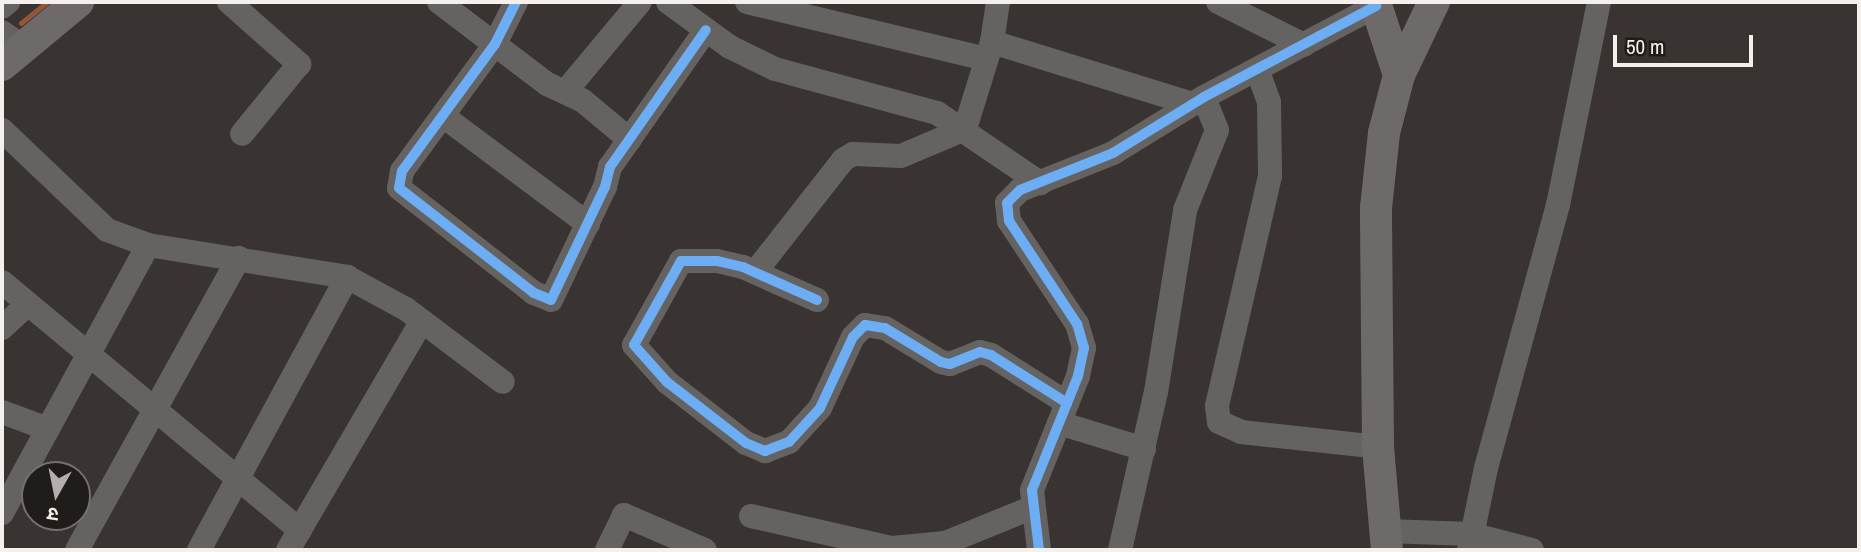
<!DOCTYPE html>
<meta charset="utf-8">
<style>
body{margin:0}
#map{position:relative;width:1861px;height:552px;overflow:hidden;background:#393432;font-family:"Archivo Narrow","Noto Sans Devanagari",sans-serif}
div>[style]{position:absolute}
.stream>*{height:5px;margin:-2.5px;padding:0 2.5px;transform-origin:2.5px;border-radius:2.5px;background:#955537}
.minor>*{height:24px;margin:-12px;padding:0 12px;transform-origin:12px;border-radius:12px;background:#646362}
.major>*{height:32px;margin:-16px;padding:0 16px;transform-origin:16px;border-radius:16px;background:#6d6a69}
.cycleway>*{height:10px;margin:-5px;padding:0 5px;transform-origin:5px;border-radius:5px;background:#6dadf4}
span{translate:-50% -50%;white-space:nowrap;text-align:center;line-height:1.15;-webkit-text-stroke:7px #201c1a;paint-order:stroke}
.frame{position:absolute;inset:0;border:4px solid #f6f0ed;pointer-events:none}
.north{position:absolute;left:21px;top:461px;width:70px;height:70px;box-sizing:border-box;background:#201c1a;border:2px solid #76716e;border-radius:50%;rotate:189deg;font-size:19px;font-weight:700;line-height:28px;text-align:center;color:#f6f0ed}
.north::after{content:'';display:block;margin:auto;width:24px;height:32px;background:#b4aeac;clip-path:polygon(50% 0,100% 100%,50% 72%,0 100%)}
.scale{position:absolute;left:1613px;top:35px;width:140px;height:32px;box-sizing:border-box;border:4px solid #f6f0ed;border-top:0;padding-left:9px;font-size:21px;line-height:24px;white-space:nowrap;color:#f6f0ed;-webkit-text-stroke:5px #201c1a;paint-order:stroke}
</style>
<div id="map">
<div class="stream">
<div style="left:21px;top:23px;width:33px;rotate:-39deg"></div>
</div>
<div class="minor">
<div style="left:229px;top:2px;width:94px;rotate:41.5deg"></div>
<div style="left:299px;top:64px;width:90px;rotate:129.2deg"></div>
<div style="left:439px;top:2px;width:136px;rotate:37.2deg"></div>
<div style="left:547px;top:84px;width:38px;rotate:25deg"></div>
<div style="left:582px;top:100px;width:62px;rotate:39.8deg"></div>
<div style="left:516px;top:2px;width:47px;rotate:116.6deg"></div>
<div style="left:495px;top:44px;width:157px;rotate:126.2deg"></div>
<div style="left:402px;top:171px;width:17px;rotate:100deg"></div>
<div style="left:399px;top:188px;width:171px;rotate:37.9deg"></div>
<div style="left:534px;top:293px;width:18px;rotate:22deg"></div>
<div style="left:551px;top:300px;width:125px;rotate:-64.5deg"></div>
<div style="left:605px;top:187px;width:21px;rotate:-76deg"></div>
<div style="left:610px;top:167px;width:167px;rotate:-55deg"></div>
<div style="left:668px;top:2px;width:77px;rotate:36deg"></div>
<div style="left:730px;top:47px;width:50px;rotate:26.1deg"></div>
<div style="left:775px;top:69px;width:168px;rotate:15.2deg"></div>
<div style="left:937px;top:113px;width:125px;rotate:34.2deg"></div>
<div style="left:747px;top:2px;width:246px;rotate:13.4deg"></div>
<div style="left:1218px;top:2px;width:96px;rotate:26.6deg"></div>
<div style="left:2px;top:7px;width:8px;rotate:-40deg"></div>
<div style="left:2px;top:32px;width:24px;rotate:35deg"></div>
<div style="left:992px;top:42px;width:209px;rotate:17.2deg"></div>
<div style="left:1257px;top:69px;width:35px;rotate:70deg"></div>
<div style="left:1269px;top:102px;width:74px;rotate:89.2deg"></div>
<div style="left:1270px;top:176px;width:236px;rotate:103deg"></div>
<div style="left:1217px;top:406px;width:16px;rotate:83deg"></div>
<div style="left:1219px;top:422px;width:24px;rotate:24deg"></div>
<div style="left:1241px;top:432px;width:138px;rotate:6.2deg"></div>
<div style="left:565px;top:92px;width:117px;rotate:-50.2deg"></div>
<div style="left:443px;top:116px;width:181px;rotate:36.7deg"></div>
<div style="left:2px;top:130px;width:145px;rotate:43.6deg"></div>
<div style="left:107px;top:230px;width:44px;rotate:20.1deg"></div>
<div style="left:148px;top:245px;width:202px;rotate:9.1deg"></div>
<div style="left:347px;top:277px;width:67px;rotate:28.5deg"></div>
<div style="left:406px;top:309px;width:121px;rotate:37deg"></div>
<div style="left:756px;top:271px;width:141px;rotate:-51.9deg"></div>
<div style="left:843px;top:160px;width:12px;rotate:-31deg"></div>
<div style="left:853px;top:154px;width:48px;rotate:2.4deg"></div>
<div style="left:901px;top:156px;width:69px;rotate:-22.9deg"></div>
<div style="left:965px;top:129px;width:91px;rotate:-72.8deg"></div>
<div style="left:992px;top:42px;width:40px;rotate:-81.5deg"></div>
<div style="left:2px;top:282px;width:388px;rotate:39.8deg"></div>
<div style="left:817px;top:300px;width:81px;rotate:-156deg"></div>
<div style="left:743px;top:267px;width:27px;rotate:-167deg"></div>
<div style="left:717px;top:261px;width:36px;rotate:180deg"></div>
<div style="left:681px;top:261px;width:96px;rotate:119.2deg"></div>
<div style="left:634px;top:345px;width:50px;rotate:48.3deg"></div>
<div style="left:667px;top:382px;width:100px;rotate:37.7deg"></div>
<div style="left:746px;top:443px;width:21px;rotate:23deg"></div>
<div style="left:765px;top:451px;width:26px;rotate:-21deg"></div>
<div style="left:789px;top:442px;width:46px;rotate:-47.6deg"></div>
<div style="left:820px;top:408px;width:78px;rotate:-65.1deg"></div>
<div style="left:853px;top:337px;width:17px;rotate:-45deg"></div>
<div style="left:865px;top:325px;width:20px;rotate:9deg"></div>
<div style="left:885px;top:328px;width:66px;rotate:31.3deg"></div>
<div style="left:941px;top:362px;width:9px;rotate:13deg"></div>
<div style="left:950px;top:364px;width:32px;rotate:-22deg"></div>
<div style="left:980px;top:352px;width:11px;rotate:15deg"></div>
<div style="left:991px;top:355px;width:90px;rotate:32.3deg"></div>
<div style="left:2px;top:328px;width:35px;rotate:-43deg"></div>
<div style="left:2px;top:412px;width:49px;rotate:20.3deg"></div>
<div style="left:1059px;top:423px;width:89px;rotate:17deg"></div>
<div style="left:2px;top:513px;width:305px;rotate:-61.4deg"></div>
<div style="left:751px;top:516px;width:145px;rotate:12.8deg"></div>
<div style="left:892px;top:548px;width:53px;rotate:-5.4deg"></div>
<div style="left:945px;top:543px;width:93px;rotate:-22.1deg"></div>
<div style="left:1386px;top:531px;width:85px;rotate:2deg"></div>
<div style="left:1471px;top:534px;width:63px;rotate:14.7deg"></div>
<div style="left:77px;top:550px;width:334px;rotate:-61deg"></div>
<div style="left:199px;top:550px;width:311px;rotate:-61.5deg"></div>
<div style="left:288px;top:550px;width:265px;rotate:-59.7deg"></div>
<div style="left:607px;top:550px;width:39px;rotate:-64deg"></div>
<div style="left:624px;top:515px;width:88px;rotate:23.4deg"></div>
<div style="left:1039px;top:550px;width:60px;rotate:-96.7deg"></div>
<div style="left:1032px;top:490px;width:123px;rotate:-68deg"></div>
<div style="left:1078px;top:376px;width:29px;rotate:-78deg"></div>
<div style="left:1084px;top:348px;width:25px;rotate:-106deg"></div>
<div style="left:1077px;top:324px;width:123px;rotate:-123.4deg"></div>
<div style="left:1009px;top:221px;width:18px;rotate:-96deg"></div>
<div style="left:1007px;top:203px;width:18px;rotate:-45deg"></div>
<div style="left:1020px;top:190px;width:100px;rotate:-21.7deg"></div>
<div style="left:1113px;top:153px;width:107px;rotate:-31.6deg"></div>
<div style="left:1204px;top:97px;width:195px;rotate:-27.9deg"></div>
<div style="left:1120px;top:550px;width:162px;rotate:-77.2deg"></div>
<div style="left:1156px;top:392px;width:184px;rotate:-80.9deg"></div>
<div style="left:1185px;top:210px;width:86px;rotate:-68.2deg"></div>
<div style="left:1217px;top:130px;width:35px;rotate:-112deg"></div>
<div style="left:1469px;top:550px;width:84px;rotate:-78.3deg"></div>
<div style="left:1486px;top:468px;width:273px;rotate:-74.7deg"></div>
<div style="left:1558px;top:205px;width:207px;rotate:-78.6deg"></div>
</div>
<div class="major">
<div style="left:1375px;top:2px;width:77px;rotate:71.8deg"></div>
<div style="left:2px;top:65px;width:99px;rotate:-39.7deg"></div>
<div style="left:1387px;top:550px;width:103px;rotate:-95deg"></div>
<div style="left:1378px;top:447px;width:239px;rotate:-90.5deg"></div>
<div style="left:1376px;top:208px;width:75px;rotate:-83.9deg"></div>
<div style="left:1384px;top:133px;width:60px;rotate:-75.5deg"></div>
<div style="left:1399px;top:75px;width:81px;rotate:-64.4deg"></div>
</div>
<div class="cycleway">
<div style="left:516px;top:2px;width:47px;rotate:116.6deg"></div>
<div style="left:495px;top:44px;width:157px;rotate:126.2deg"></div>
<div style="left:402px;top:171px;width:17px;rotate:100deg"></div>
<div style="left:399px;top:188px;width:171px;rotate:37.9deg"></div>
<div style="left:534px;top:293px;width:18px;rotate:22deg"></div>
<div style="left:551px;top:300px;width:125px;rotate:-64.5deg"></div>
<div style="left:605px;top:187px;width:21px;rotate:-76deg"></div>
<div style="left:610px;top:167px;width:167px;rotate:-55deg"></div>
<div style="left:817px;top:300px;width:81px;rotate:-156deg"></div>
<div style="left:743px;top:267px;width:27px;rotate:-167deg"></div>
<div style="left:717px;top:261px;width:36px;rotate:180deg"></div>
<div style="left:681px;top:261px;width:96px;rotate:119.2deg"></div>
<div style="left:634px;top:345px;width:50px;rotate:48.3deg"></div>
<div style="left:667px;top:382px;width:100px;rotate:37.7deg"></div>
<div style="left:746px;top:443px;width:21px;rotate:23deg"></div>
<div style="left:765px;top:451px;width:26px;rotate:-21deg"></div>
<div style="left:789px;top:442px;width:46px;rotate:-47.6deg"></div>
<div style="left:820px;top:408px;width:78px;rotate:-65.1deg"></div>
<div style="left:853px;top:337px;width:17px;rotate:-45deg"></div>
<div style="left:865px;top:325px;width:20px;rotate:9deg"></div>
<div style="left:885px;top:328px;width:66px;rotate:31.3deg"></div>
<div style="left:941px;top:362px;width:9px;rotate:13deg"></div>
<div style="left:950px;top:364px;width:32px;rotate:-22deg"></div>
<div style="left:980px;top:352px;width:11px;rotate:15deg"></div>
<div style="left:991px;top:355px;width:90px;rotate:32.3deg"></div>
<div style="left:1039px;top:550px;width:60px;rotate:-96.7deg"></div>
<div style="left:1032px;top:490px;width:123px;rotate:-68deg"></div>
<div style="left:1078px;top:376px;width:29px;rotate:-78deg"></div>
<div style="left:1084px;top:348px;width:25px;rotate:-106deg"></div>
<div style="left:1077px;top:324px;width:123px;rotate:-123.4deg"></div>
<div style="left:1009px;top:221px;width:18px;rotate:-96deg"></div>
<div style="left:1007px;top:203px;width:18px;rotate:-45deg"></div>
<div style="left:1020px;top:190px;width:100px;rotate:-21.7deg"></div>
<div style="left:1113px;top:153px;width:107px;rotate:-31.6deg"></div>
<div style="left:1204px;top:97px;width:195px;rotate:-27.9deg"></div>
</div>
<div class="frame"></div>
<div class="north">उ</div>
<div class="scale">50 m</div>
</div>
